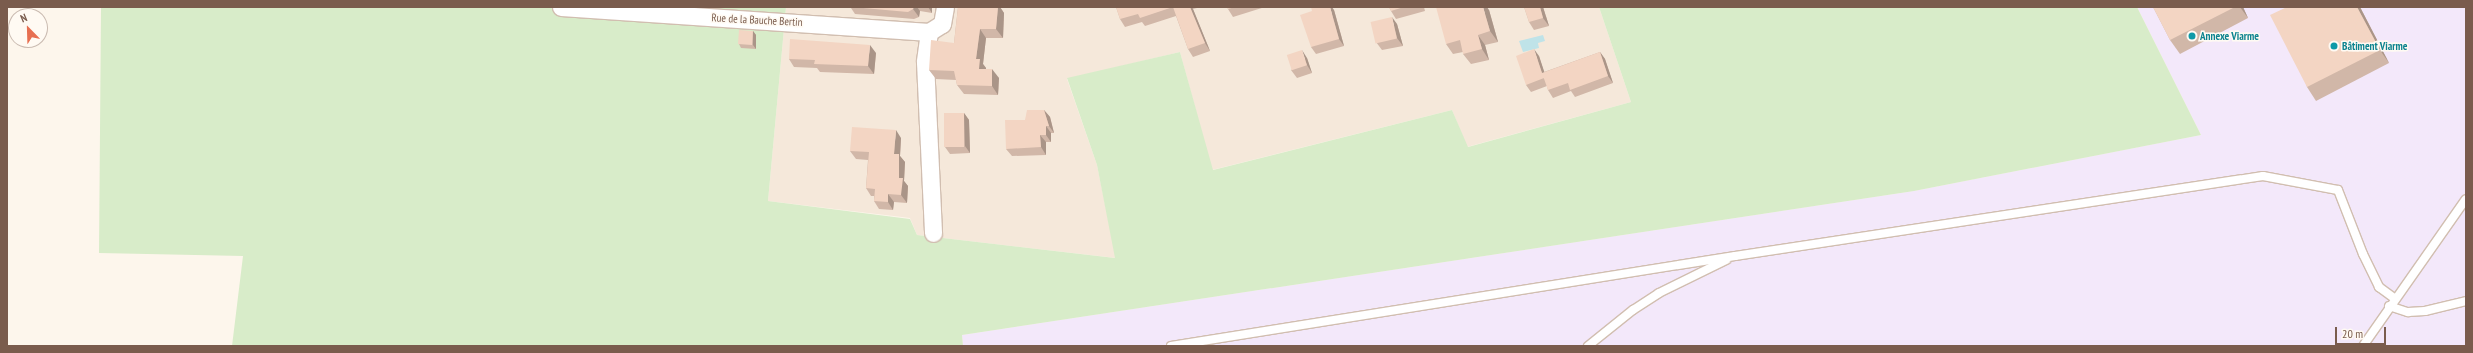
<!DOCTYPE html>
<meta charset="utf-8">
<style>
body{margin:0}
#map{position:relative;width:2473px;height:353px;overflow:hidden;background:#fdf6ec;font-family:"PT Sans Narrow",sans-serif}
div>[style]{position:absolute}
.residential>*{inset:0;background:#f5e8da}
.education>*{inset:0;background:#f3e8fa}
.green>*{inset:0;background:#d8ecc9}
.water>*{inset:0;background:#bfe3e8}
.roads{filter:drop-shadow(1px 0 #d1beb0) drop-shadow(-1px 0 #d1beb0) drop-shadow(0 1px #d1beb0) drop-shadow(0 -1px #d1beb0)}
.lane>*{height:8px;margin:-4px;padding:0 4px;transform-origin:4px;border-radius:4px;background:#fff}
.street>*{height:17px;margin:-8.5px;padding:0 8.5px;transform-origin:8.5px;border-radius:8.5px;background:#fff}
.wall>*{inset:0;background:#d1b7a8}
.shaded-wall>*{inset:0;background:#aa9588}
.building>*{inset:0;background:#f3d5c3;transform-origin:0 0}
.dots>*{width:11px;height:11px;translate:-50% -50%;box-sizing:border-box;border:2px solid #fffaf3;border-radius:50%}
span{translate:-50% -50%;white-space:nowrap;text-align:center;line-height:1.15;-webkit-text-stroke:3px #fffaf3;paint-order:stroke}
.street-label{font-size:11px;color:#7a5c4d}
.culture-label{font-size:11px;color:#0d838f;font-weight:700}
.left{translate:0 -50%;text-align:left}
.frame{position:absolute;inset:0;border:8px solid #7a5c4d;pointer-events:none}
.north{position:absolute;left:8px;top:8px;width:40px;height:40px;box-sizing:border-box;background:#fffaf3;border:1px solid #cabbb1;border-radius:50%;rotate:337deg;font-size:11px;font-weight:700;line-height:16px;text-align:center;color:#7a5c4d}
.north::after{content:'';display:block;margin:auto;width:14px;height:18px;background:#e76f51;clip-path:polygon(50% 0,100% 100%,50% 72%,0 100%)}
.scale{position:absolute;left:2335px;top:327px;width:51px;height:18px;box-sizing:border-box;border:2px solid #7a5c4d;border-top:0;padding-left:5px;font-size:12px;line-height:14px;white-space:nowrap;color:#7a5c4d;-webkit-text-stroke:3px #fffaf3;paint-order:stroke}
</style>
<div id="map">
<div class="residential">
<div style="clip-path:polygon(786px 7px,1599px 7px,1631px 102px,1467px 147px,1452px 110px,1212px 170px,1180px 52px,1067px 79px,1097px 165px,1116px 258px,917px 235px,910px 218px,768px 201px)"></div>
</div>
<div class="education">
<div style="clip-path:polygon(2137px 7px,2466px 7px,2466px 346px,963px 346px,962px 335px,1914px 191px,2201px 135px)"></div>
</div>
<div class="green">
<div style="clip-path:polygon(101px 7px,786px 7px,768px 201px,910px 219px,917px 235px,1115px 258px,1097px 165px,1067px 78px,1180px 52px,1213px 170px,1452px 110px,1468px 147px,1631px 102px,1599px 7px,2137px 7px,2201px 135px,1914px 191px,962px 335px,963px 346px,232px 346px,243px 256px,99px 253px)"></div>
</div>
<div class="water">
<div style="clip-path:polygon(1543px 35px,1545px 41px,1538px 43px,1539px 48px,1523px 52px,1519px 41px)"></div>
</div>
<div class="roads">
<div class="lane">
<div style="left:2389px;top:306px;width:20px;rotate:18deg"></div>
<div style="left:2408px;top:312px;width:17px;rotate:-3deg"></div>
<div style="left:2425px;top:311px;width:42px;rotate:-13.7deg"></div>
<div style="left:1171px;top:346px;width:571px;rotate:-9.07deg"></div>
<div style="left:1735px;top:256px;width:534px;rotate:-8.62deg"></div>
<div style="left:2263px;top:176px;width:76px;rotate:10.6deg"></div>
<div style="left:2338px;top:190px;width:69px;rotate:68.7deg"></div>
<div style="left:2363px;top:254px;width:37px;rotate:64deg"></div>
<div style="left:2379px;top:287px;width:19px;rotate:36deg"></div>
<div style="left:1588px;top:346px;width:58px;rotate:-38.7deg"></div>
<div style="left:1633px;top:310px;width:31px;rotate:-33deg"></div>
<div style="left:1659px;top:293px;width:75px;rotate:-26.2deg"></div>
<div style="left:2363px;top:346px;width:179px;rotate:-55deg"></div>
</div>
<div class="street">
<div style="left:561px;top:7px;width:369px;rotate:3.9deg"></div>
<div style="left:929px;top:32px;width:15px;rotate:-32deg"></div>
<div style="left:942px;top:24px;width:17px;rotate:-80deg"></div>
<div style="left:929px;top:32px;width:30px;rotate:98deg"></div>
<div style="left:925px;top:62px;width:171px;rotate:87.3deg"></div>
</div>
</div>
<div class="wall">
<div style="clip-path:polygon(845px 7px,932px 7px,932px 13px,920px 11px,919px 17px,914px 19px,855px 14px,851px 8px)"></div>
<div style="clip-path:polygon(958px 7px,1000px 7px,1004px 13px,1003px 38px,986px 38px,983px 64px,986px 68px,986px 69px,999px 78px,998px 95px,964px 94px,957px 85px,956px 80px,936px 79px,929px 70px,954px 43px)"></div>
<div style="clip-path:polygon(1116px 7px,1201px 7px,1193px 9px,1210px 51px,1193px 57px,1188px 49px,1176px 16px,1145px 26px,1142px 22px,1125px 27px,1120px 19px)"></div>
<div style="clip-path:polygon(1227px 7px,1265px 7px,1233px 17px,1228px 9px)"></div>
<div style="clip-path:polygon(1389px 7px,1424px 7px,1425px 11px,1396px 19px,1391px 11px)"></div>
<div style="clip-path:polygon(1524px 7px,1543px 7px,1549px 26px,1534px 30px,1529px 22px)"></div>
<div style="clip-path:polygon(2153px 7px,2243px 7px,2248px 18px,2180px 54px,2170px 40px)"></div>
<div style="clip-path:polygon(2287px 7px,2360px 7px,2389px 63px,2316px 101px,2307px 87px)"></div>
<div style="clip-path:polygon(1334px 10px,1344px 46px,1316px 54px,1311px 47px)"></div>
<div style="clip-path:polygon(1489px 10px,1498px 42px,1485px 45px,1489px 60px,1471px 64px,1463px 54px,1463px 52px,1453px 54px,1446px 44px)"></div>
<div style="clip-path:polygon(1397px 24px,1403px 46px,1382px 50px,1376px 42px)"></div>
<div style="clip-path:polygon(753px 31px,756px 35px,756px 49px,741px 48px,739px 44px)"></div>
<div style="clip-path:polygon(1600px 52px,1605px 59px,1613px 83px,1575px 97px,1571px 91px,1553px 98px,1548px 90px,1547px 86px,1531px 92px,1526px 85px,1539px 56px,1544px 72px)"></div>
<div style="clip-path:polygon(876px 53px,874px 74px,820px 72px,817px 68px,794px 67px,789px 59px)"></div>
<div style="clip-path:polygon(1307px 58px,1312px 73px,1297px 78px,1291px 70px)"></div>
<div style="clip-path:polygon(1044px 110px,1050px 117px,1054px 133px,1051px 133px,1051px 142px,1046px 142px,1046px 155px,1012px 156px,1006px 149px,1025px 120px)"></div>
<div style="clip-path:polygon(964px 113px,969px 120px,970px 153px,950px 154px,945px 147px)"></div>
<div style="clip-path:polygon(901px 138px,900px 156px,905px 162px,904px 181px,908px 186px,907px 203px,894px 202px,893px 210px,879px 209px,874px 201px,874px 196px,871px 196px,866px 188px,868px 160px,856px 159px,850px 151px)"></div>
</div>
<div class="shaded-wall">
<div style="clip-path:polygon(914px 7px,917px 7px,920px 11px,919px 17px,913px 9px)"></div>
<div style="clip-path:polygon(928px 7px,932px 7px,932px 13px)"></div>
<div style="clip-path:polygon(998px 7px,1000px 7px,1004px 13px,1003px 38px,996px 29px)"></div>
<div style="clip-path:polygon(1190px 7px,1192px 7px,1193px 9px,1210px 51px,1205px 43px)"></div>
<div style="clip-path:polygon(1330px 7px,1332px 7px,1334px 10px,1344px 46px,1339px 39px)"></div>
<div style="clip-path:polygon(1483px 7px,1487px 7px,1489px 10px,1498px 42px,1490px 31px)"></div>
<div style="clip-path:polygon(1540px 7px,1543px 7px,1549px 26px,1543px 18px)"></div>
<div style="clip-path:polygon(2240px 7px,2243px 7px,2248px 18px)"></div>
<div style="clip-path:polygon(2357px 7px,2360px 7px,2389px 63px,2380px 50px)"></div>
<div style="clip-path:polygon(1392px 17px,1397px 24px,1403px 46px,1397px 38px)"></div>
<div style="clip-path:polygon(980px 29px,986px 38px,983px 64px,986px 68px,986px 78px,979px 69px,976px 59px)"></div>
<div style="clip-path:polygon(753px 31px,756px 35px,756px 49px,753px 45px)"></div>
<div style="clip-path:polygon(1478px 35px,1485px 45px,1489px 60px,1482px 49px)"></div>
<div style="clip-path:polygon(870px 45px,876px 53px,874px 74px,868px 66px)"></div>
<div style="clip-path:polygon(1534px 49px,1539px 56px,1547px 80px,1542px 73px)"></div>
<div style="clip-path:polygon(1302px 50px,1307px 58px,1312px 73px,1307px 65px)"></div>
<div style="clip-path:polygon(1600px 52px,1605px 59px,1613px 83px,1608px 76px)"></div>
<div style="clip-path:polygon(992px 69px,999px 78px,998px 95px,992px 86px)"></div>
<div style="clip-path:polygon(1044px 110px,1050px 117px,1054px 133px,1049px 126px)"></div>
<div style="clip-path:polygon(964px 113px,969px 120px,970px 153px,965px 146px)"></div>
<div style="clip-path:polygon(1046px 126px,1051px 133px,1051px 142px,1046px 135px)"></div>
<div style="clip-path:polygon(896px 130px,901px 138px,900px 156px,905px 162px,904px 181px,908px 186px,907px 203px,901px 195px,894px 154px)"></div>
<div style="clip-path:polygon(1040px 135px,1046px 142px,1046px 155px,1041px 147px)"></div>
<div style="clip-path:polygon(888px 194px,894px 202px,893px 210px,888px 202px)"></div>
</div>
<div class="building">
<div style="clip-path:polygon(852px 7px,914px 7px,913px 9px,908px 12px)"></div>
<div style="clip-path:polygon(958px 7px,998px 7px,996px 29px,980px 29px,976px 59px,980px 59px,979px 69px,992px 69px,992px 86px,957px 85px,954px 71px,929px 70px,931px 40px,954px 43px)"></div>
<div style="clip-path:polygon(1116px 7px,1190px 7px,1205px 43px,1188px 49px,1173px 7px,1140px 18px,1138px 14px,1120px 19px)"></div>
<div style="clip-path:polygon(1227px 7px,1235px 7px,1228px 9px)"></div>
<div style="clip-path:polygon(1311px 7px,1330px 7px,1339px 39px,1311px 47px,1300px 15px,1312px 11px)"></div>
<div style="clip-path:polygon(1389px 7px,1404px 7px,1391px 11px)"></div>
<div style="clip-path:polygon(1436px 7px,1483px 7px,1490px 31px,1478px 35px,1482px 49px,1463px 54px,1460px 40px,1446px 44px)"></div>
<div style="clip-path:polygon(1524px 7px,1540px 7px,1543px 18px,1529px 22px)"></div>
<div style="clip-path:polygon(2153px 7px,2235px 7px,2170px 40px)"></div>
<div style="clip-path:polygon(2287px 7px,2357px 7px,2380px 50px,2307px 87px,2270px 15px)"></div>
<div style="left:1392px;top:17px;width:22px;height:22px;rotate:77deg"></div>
<div style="left:739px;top:30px;width:14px;height:14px;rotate:4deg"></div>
<div style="clip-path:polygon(790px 39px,870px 45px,868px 66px,814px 64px,815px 60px,789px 59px)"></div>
<div style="clip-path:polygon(1534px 49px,1542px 73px,1600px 52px,1608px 76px,1570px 90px,1568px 83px,1548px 90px,1542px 73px,1544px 78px,1526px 85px,1516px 56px)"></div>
<div style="left:1302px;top:50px;width:16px;height:16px;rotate:72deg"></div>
<div style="clip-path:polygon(1027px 110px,1044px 110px,1049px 126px,1046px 126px,1046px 135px,1040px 135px,1041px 147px,1006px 149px,1005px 120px,1025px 120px)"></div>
<div style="left:944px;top:113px;width:20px;height:34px"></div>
<div style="clip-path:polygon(852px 127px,896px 130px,894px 154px,899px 154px,899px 178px,903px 178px,901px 195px,888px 194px,888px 202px,874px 201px,875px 189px,866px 188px,869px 152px,850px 151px)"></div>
</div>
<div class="dots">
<div style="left:2192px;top:36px;background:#0f9aa8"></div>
<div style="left:2334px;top:46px;background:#0f9aa8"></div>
</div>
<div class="street-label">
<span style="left:757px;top:20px;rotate:3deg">Rue de la Bauche Bertin</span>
</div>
<div class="culture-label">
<span class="left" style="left:2200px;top:36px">Annexe Viarme</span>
<span class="left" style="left:2342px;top:46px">Bâtiment Viarme</span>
</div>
<div class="frame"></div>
<div class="north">N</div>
<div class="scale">20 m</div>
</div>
